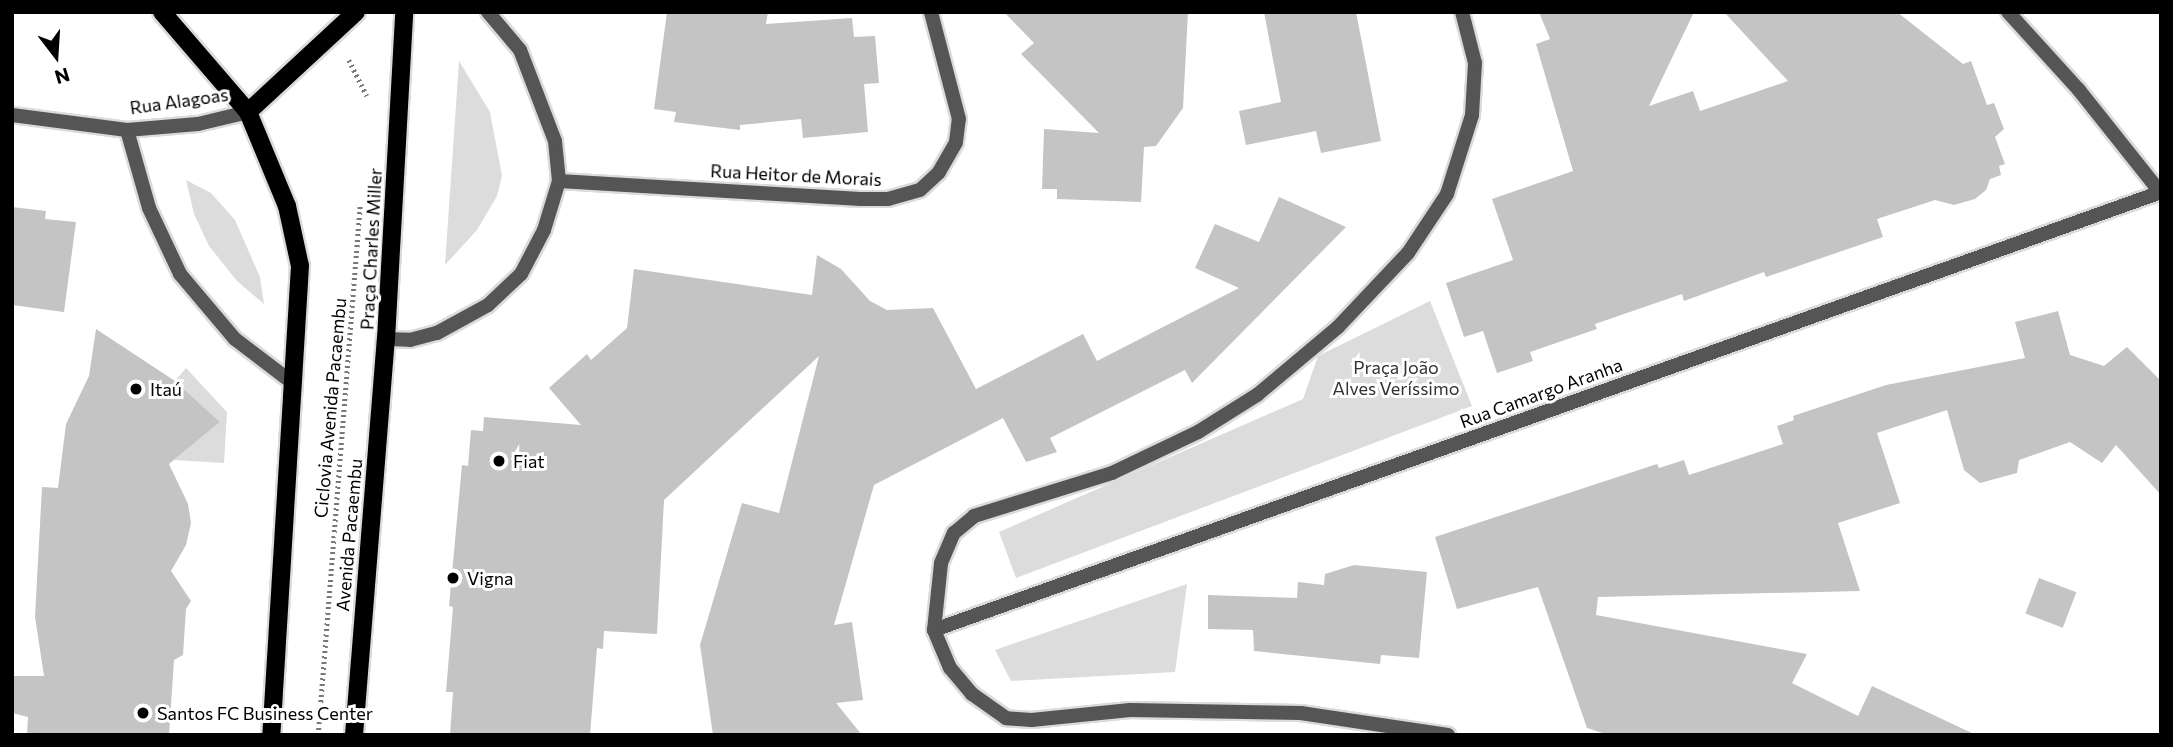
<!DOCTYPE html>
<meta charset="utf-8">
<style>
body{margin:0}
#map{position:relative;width:2173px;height:747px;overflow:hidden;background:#fff;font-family:Commissioner,sans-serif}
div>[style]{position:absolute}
.green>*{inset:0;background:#dcdcdc}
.building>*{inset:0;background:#c4c4c4;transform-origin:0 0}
.path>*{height:4.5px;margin-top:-2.25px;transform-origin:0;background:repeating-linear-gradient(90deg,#777 0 2px,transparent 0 5.5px)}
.roads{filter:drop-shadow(2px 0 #dbdbdb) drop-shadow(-2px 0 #dbdbdb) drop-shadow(0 2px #dbdbdb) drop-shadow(0 -2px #dbdbdb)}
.street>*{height:14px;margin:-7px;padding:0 7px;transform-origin:7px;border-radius:7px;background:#555}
.primary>*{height:18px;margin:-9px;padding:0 9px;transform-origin:9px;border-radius:9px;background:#000}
.dots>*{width:19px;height:19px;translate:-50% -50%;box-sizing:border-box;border:4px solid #fff;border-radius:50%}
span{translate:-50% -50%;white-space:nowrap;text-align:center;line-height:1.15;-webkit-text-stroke:6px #fff;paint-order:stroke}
.street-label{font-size:18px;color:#000}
.park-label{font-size:18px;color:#333}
.poi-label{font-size:18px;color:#000}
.left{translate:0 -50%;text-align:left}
.frame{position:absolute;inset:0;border:14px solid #000;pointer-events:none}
.north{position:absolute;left:21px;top:21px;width:70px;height:70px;-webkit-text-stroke:5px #fff;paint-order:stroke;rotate:163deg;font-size:19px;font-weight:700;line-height:28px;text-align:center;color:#000}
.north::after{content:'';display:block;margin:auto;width:24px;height:32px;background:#000;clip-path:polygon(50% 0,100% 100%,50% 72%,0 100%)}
</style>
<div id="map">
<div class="green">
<div style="clip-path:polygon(459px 61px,490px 112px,502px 176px,497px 196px,477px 230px,445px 265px)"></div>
<div style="clip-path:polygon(186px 180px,211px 193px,235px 220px,260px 277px,264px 304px,237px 281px,209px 246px,194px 214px)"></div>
<div style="clip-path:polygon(1430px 301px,1472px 406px,1016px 578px,999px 532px,1303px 399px,1318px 356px)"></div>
<div style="clip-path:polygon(186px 368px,227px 412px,224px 463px,174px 460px,220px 422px,175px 381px)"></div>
<div style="clip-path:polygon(1187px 584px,1175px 672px,1011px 681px,995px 650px)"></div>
</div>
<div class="building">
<div style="clip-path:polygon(667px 12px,768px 12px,766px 24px,852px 18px,854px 37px,875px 36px,879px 83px,864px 84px,868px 132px,803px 138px,801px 119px,740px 125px,740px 130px,674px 122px,676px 112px,654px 109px)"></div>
<div style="clip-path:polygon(1004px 12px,1188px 12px,1183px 108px,1156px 146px,1144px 147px,1141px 202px,1057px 199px,1057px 189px,1042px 189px,1044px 129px,1099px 133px,1021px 54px,1034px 43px)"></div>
<div style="clip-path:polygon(1264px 12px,1356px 12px,1381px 141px,1321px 153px,1316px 131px,1246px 145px,1239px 111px,1281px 102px)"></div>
<div style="clip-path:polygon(1539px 12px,1694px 12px,1649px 106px,1693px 91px,1700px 111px,1788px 81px,1724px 12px,1897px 12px,1963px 64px,1971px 61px,1987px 105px,1994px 103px,2004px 129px,1995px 137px,2005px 164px,1999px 166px,2001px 175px,1990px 179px,1986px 190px,1975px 199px,1954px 205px,1935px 200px,1877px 219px,1883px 237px,1766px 277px,1764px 272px,1684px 301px,1682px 294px,1595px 324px,1597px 329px,1530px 352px,1533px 361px,1497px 373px,1483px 331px,1464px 337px,1446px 283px,1513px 260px,1492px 199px,1573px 171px,1536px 44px,1550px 39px)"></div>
<div style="clip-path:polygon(1279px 197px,1346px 227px,1192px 383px,1185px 370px,1050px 438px,1057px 452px,1026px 462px,1003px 418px,874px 485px,834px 625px,852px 622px,863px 700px,836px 703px,862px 735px,713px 735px,700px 645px,742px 503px,779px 513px,819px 356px,664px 500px,657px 634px,604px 631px,603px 649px,597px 648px,590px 735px,450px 735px,453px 692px,446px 692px,453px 607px,449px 606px,462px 465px,468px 466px,471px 430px,483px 431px,484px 417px,581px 425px,549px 388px,587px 354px,591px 360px,627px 328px,634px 269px,812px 295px,817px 255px,841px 269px,870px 301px,887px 310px,933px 308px,976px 389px,1083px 334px,1097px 361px,1239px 288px,1195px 268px,1215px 224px,1259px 242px)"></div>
<div style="clip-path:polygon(12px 207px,46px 211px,45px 219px,76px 222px,64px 312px,12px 305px)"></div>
<div style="clip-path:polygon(2058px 311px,2070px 355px,2104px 366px,2127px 347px,2161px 381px,2161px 495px,2116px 445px,2102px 463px,2070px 442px,2019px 460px,2017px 473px,1980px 483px,1964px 470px,1947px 410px,1877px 433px,1900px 503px,1838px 523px,1860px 591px,1598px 597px,1596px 615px,1807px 654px,1792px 683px,1858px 716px,1872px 686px,1976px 735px,1609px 735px,1587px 728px,1538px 587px,1457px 609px,1435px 537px,1657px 464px,1659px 468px,1684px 460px,1689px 475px,1783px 444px,1777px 426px,1794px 420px,1793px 416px,1886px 385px,2025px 358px,2015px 322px)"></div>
<div style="clip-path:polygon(96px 329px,175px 381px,220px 422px,169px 464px,188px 504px,191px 523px,186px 545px,171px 571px,191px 601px,186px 609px,183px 655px,174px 660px,169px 735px,27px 735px,28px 717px,12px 713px,12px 676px,44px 676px,35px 617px,42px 487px,58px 488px,66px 424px,89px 376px)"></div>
<div style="clip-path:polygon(1354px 565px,1427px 572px,1419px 658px,1381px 655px,1380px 664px,1254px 651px,1253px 630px,1208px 629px,1208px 595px,1297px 598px,1298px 582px,1324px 585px,1325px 574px)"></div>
<div style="left:2039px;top:578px;width:40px;height:38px;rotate:21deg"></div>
</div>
<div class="path">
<div style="left:349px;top:60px;width:40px;rotate:63.4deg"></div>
<div style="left:318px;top:735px;width:532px;rotate:-85.47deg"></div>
</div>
<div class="roads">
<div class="street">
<div style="left:2008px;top:12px;width:105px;rotate:47.7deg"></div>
<div style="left:2079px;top:90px;width:132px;rotate:51.5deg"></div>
<div style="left:12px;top:115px;width:116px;rotate:7.4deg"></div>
<div style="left:127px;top:130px;width:71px;rotate:-4.8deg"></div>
<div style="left:198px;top:124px;width:51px;rotate:-13.5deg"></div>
<div style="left:127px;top:130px;width:81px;rotate:74.2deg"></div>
<div style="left:149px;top:208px;width:73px;rotate:64.8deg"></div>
<div style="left:180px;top:274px;width:85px;rotate:49.8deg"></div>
<div style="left:235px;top:339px;width:74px;rotate:37.3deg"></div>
<div style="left:559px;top:181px;width:302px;rotate:3.4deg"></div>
<div style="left:860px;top:199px;width:28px"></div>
<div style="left:888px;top:199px;width:33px;rotate:-16deg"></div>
<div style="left:920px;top:190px;width:26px;rotate:-43deg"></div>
<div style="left:939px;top:172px;width:34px;rotate:-60deg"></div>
<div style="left:956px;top:142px;width:23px;rotate:-83deg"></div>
<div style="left:959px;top:119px;width:111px;rotate:-104.7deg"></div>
<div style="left:386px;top:339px;width:24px;rotate:2deg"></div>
<div style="left:410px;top:340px;width:28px;rotate:-15deg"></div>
<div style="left:437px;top:333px;width:58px;rotate:-28.8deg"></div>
<div style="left:488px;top:305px;width:45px;rotate:-43.2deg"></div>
<div style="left:521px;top:274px;width:50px;rotate:-62.4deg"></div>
<div style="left:544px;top:230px;width:51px;rotate:-73deg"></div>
<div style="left:559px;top:181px;width:40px;rotate:-95.7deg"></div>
<div style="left:555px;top:141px;width:97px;rotate:-111deg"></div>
<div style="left:520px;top:50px;width:50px;rotate:-130.1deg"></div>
<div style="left:934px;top:630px;width:1303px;rotate:-19.64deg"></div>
<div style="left:1448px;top:735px;width:149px;rotate:-171.5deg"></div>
<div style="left:1301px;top:713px;width:171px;rotate:-179deg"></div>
<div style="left:1130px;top:710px;width:99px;rotate:174.2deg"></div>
<div style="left:1032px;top:720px;width:26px;rotate:-176deg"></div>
<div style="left:1006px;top:718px;width:42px;rotate:-144.8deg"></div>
<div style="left:972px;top:694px;width:34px;rotate:-130deg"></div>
<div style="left:950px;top:668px;width:41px;rotate:-112.8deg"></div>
<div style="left:934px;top:630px;width:67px;rotate:-84deg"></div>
<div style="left:941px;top:563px;width:33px;rotate:-67deg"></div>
<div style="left:954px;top:533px;width:26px;rotate:-40deg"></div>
<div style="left:974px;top:516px;width:145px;rotate:-17.3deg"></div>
<div style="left:1112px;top:473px;width:95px;rotate:-25.5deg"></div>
<div style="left:1198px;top:432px;width:70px;rotate:-32.1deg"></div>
<div style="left:1257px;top:395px;width:106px;rotate:-40deg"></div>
<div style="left:1338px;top:327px;width:102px;rotate:-46.6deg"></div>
<div style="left:1408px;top:253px;width:71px;rotate:-56.5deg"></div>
<div style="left:1447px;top:194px;width:83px;rotate:-72.4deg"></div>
<div style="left:1472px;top:115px;width:52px;rotate:-86.7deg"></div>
<div style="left:1475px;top:63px;width:53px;rotate:-104.3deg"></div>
</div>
<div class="primary">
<div style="left:162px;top:12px;width:132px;rotate:49.3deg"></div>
<div style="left:248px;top:112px;width:102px;rotate:67.5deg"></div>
<div style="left:287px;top:206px;width:61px;rotate:77.8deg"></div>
<div style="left:300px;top:266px;width:470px;rotate:93.5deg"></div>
<div style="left:248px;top:112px;width:147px;rotate:-42.8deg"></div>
<div style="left:354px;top:735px;width:397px;rotate:-85.4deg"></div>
<div style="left:386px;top:339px;width:327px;rotate:-86.8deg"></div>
</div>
</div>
<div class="dots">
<div style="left:136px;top:389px;background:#000"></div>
<div style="left:499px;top:461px;background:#000"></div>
<div style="left:453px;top:578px;background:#000"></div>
<div style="left:143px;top:713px;background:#000"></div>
</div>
<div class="street-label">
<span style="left:179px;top:101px;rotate:-8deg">Rua Alagoas</span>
<span style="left:796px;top:175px;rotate:3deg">Rua Heitor de Morais</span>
<span style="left:371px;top:249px;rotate:-87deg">Praça Charles Miller</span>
<span style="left:1541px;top:393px;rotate:-20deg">Rua Camargo Aranha</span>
<span style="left:330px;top:408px;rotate:-85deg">Ciclovia Avenida Pacaembu</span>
<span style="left:349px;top:535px;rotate:-85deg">Avenida Pacaembu</span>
</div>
<div class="park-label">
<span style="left:1396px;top:378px">Praça João<br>Alves Veríssimo</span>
</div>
<div class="poi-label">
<span class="left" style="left:150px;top:389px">Itaú</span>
<span class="left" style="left:513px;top:461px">Fiat</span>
<span class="left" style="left:467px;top:578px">Vigna</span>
<span class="left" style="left:157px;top:713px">Santos FC Business Center</span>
</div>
<div class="frame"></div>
<div class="north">N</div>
</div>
